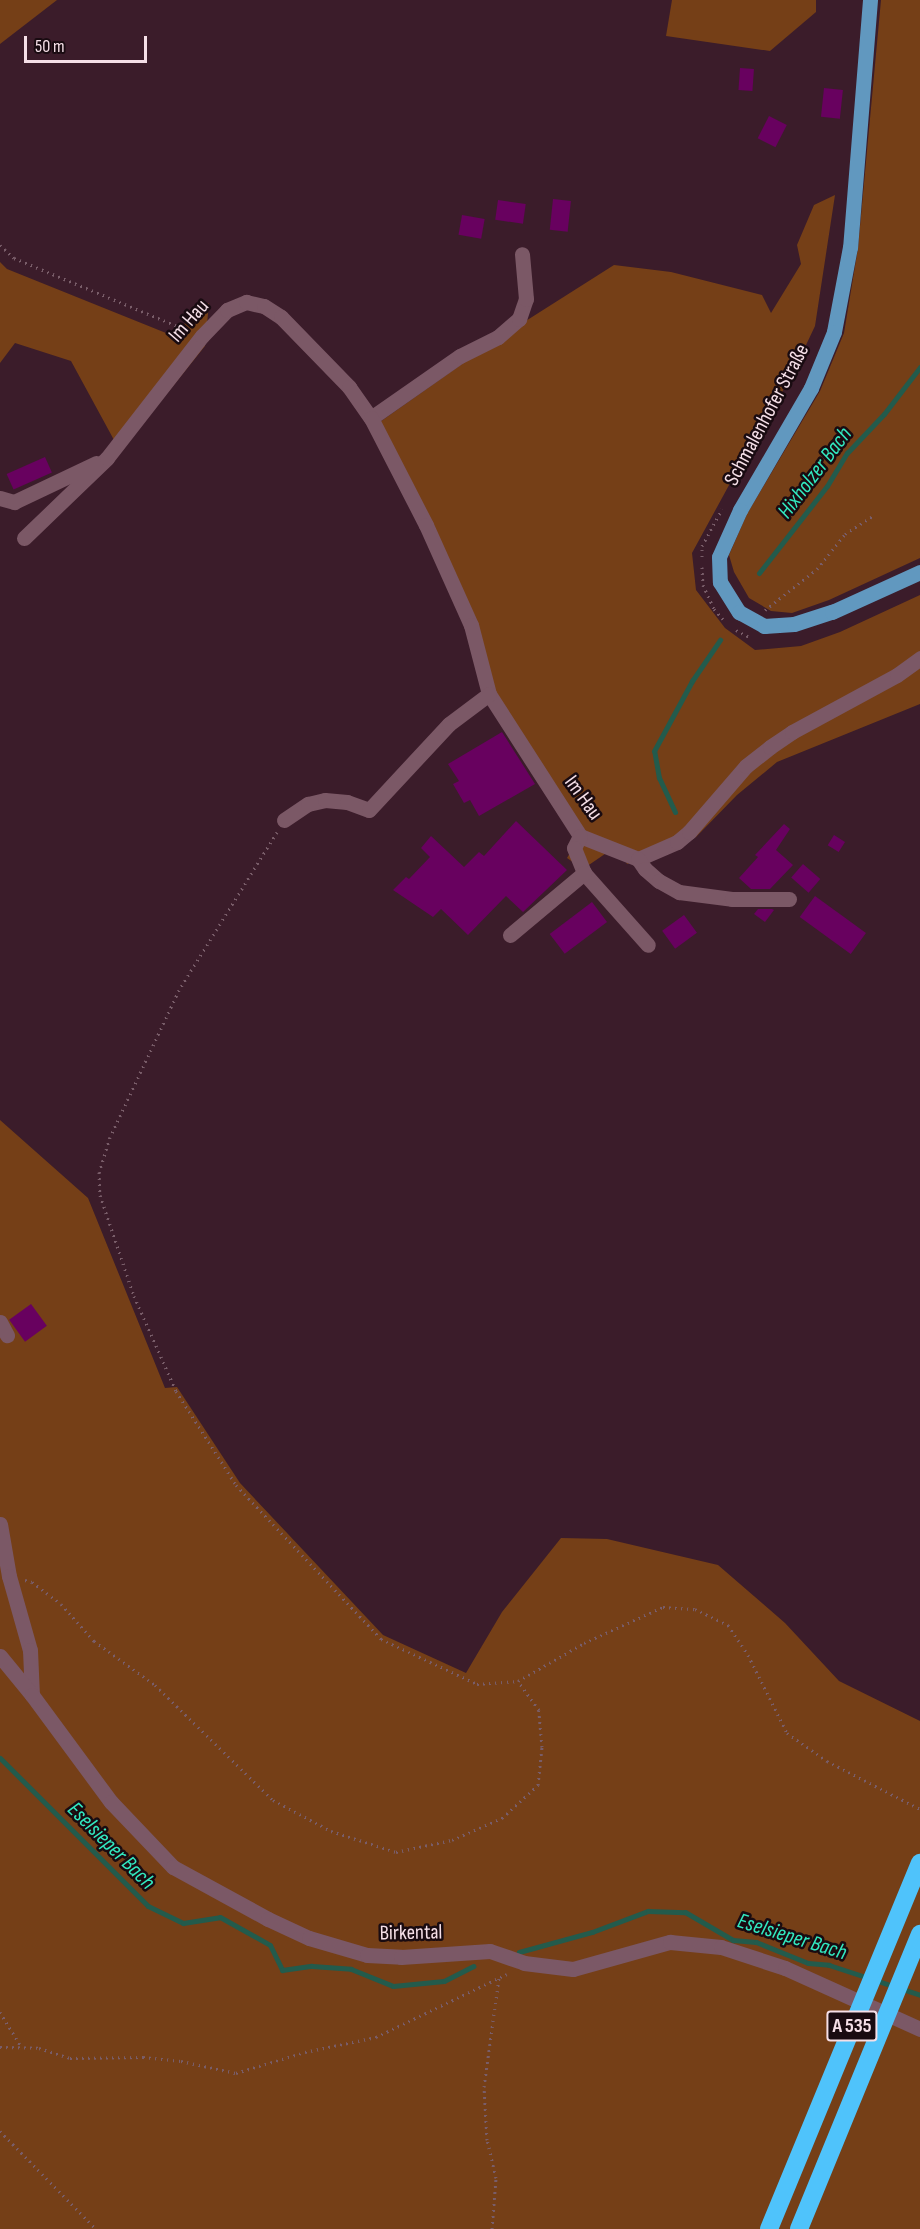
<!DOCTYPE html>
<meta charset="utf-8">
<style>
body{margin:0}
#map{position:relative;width:920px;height:2229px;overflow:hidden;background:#3b1c2a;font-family:"Sofia Sans Condensed",sans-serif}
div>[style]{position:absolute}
.green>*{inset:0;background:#753f17}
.stream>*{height:5px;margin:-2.5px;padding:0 2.5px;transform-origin:2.5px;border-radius:2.5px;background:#235b4c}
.building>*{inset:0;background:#68015f;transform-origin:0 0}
.path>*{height:3px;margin-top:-1.5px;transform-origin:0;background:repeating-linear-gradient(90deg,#795d69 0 1.5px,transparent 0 6px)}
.minor>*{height:15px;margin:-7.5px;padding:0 7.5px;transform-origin:7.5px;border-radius:7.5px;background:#7b5866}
.major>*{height:15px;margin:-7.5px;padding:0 7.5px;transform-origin:7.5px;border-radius:7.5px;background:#6198bf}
.highway>*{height:18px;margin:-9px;padding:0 9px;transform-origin:9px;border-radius:9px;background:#4fc3fb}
span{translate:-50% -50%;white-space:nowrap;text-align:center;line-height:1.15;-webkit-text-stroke:5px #190b11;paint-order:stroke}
.shield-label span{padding:2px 4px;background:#190b11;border:2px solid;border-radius:4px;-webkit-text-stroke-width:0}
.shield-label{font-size:20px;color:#f5dfe7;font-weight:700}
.street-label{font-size:21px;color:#f5dfe7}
.water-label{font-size:22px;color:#32e9c0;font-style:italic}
.scale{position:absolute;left:24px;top:36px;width:123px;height:27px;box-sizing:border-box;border:3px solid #f5dfe7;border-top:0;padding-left:8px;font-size:18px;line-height:21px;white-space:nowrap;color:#f5dfe7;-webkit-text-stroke:4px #190b11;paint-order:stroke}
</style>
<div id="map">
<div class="green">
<div style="clip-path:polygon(0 0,57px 0,0 44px)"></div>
<div style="clip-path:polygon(672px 0,816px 0,816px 12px,770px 51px,666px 36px)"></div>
<div style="clip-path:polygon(881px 0,920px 0,920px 558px,829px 600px,792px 613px,771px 611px,749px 598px,734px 572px,729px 555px,747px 514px,820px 391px,844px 333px,858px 248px)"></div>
<div style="clip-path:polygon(835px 195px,815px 326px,790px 379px,758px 432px,692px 553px,696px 590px,725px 628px,755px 650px,801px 646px,840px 632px,920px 595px,920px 704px,777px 762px,737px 795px,696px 837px,627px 864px,618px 845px,583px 869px,567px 858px,580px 836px,497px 702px,377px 424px,496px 340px,614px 265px,671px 272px,762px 295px,771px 313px,801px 264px,797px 245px,814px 205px)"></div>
<div style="clip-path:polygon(0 262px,7px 269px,171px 335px,209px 303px,205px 346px,132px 437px,114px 440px,71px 361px,15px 343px,0 363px)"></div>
<div style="clip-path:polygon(0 1120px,88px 1198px,165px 1388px,177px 1387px,240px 1483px,383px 1635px,466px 1673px,502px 1612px,561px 1538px,607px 1539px,718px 1565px,785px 1623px,839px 1681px,920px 1721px,920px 2229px,0 2229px)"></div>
</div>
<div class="stream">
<div style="left:759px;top:573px;width:110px;rotate:-52deg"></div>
<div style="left:827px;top:486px;width:39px;rotate:-59deg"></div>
<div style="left:847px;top:453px;width:54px;rotate:-46.5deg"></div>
<div style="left:884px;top:414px;width:59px;rotate:-52.5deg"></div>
<div style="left:675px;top:812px;width:38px;rotate:-115deg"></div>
<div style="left:659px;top:778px;width:27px;rotate:-100deg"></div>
<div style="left:654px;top:751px;width:80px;rotate:-61.5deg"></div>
<div style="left:692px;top:681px;width:50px;rotate:-55.7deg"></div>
<div style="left:0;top:1758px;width:209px;rotate:45deg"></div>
<div style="left:148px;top:1906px;width:39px;rotate:26deg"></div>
<div style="left:183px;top:1923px;width:37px;rotate:-9deg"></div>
<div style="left:220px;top:1917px;width:57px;rotate:29.2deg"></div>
<div style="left:270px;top:1945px;width:28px;rotate:64deg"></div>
<div style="left:282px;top:1970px;width:30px;rotate:-8deg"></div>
<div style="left:312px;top:1966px;width:39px;rotate:4deg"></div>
<div style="left:351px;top:1969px;width:45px;rotate:22deg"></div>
<div style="left:393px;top:1986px;width:51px;rotate:-5.6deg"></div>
<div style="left:444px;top:1981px;width:33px;rotate:-27deg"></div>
<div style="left:519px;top:1952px;width:76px;rotate:-15.3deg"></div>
<div style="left:592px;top:1932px;width:60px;rotate:-20.6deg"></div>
<div style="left:648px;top:1911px;width:37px;rotate:2deg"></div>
<div style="left:685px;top:1912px;width:56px;rotate:30.3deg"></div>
<div style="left:733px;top:1940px;width:23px;rotate:5deg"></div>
<div style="left:756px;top:1942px;width:56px;rotate:22deg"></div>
<div style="left:808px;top:1963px;width:21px;rotate:5deg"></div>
<div style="left:829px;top:1965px;width:96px;rotate:18.2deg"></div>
</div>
<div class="building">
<div style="left:740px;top:68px;width:14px;height:22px;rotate:4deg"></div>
<div style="left:824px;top:88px;width:19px;height:29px;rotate:6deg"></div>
<div style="left:769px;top:116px;width:20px;height:25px;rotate:27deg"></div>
<div style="left:553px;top:199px;width:18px;height:31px;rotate:6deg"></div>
<div style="left:498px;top:200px;width:28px;height:20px;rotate:8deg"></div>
<div style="left:462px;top:215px;width:23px;height:20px;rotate:10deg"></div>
<div style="left:45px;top:457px;width:17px;height:42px;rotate:66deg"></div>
<div style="clip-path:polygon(502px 732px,535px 784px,479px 816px,470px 800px,464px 803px,453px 784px,459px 781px,448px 764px)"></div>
<div style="clip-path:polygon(516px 821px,567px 870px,523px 912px,506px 896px,468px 935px,441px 909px,433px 917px,393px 890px,406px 877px,409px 879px,430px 857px,421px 848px,431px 836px,464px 867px,479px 852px,484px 856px)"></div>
<div style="clip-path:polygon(784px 824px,790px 829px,776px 850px,793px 865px,770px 889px,751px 889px,739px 878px,758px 857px,755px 855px)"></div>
<div style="left:834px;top:835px;width:13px;height:12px;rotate:32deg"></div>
<div style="left:803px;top:864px;width:23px;height:18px;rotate:41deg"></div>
<div style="left:815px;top:896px;width:63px;height:26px;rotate:36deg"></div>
<div style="left:592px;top:902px;width:25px;height:53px;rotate:53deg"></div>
<div style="clip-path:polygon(758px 909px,772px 909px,774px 910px,765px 922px,754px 914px)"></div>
<div style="left:684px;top:915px;width:22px;height:27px;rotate:54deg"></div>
<div style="left:31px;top:1304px;width:27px;height:27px;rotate:54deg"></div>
</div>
<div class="path">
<div style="left:0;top:245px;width:19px;rotate:43deg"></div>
<div style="left:14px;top:258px;width:190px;rotate:22.6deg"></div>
<div style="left:702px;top:557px;width:11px;rotate:-90deg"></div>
<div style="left:702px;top:546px;width:42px;rotate:-61.6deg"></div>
<div style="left:702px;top:567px;width:18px;rotate:87deg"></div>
<div style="left:703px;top:585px;width:26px;rotate:65deg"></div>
<div style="left:714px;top:609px;width:15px;rotate:48deg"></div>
<div style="left:765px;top:610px;width:66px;rotate:-38.3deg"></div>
<div style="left:817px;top:569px;width:45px;rotate:-51.3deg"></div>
<div style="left:845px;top:534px;width:35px;rotate:-33deg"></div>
<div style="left:736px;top:630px;width:17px;rotate:28deg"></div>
<div style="left:277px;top:832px;width:186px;rotate:121.8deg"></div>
<div style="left:179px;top:990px;width:162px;rotate:115.1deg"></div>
<div style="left:110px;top:1137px;width:37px;rotate:107deg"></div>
<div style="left:99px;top:1172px;width:23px;rotate:88deg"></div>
<div style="left:100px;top:1195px;width:107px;rotate:71.4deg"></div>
<div style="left:134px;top:1296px;width:104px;rotate:66.1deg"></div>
<div style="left:176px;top:1391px;width:112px;rotate:57.4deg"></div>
<div style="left:236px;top:1485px;width:212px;rotate:46.7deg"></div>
<div style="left:381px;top:1639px;width:106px;rotate:25.1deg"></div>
<div style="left:477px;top:1684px;width:41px;rotate:-4.2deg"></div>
<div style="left:518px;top:1681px;width:76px;rotate:-29.9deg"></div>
<div style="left:584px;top:1643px;width:87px;rotate:-24.5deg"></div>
<div style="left:663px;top:1607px;width:32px;rotate:4deg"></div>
<div style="left:695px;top:1609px;width:37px;rotate:26deg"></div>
<div style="left:728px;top:1625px;width:36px;rotate:56deg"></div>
<div style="left:748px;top:1655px;width:87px;rotate:63.4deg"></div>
<div style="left:787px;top:1733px;width:49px;rotate:35deg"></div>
<div style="left:827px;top:1761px;width:105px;rotate:27.3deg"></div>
<div style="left:25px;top:1580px;width:7px;rotate:16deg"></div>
<div style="left:32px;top:1582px;width:36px;rotate:37deg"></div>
<div style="left:61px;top:1604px;width:50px;rotate:48.3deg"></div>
<div style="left:94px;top:1641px;width:75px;rotate:35.8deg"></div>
<div style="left:155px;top:1685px;width:165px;rotate:44.3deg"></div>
<div style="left:273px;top:1800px;width:66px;rotate:28.1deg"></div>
<div style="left:331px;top:1831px;width:68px;rotate:17.9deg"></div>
<div style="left:396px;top:1852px;width:57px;rotate:-12.1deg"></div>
<div style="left:452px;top:1840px;width:55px;rotate:-23.7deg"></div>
<div style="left:502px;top:1818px;width:49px;rotate:-42.5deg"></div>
<div style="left:538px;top:1785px;width:38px;rotate:-84deg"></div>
<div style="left:542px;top:1747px;width:37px;rotate:-95deg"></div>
<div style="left:539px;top:1710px;width:36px;rotate:-126deg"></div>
<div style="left:0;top:2012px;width:42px;rotate:58.6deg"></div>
<div style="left:0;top:2047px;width:39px;rotate:1deg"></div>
<div style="left:39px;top:2048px;width:33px;rotate:18deg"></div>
<div style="left:70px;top:2058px;width:73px;rotate:-0.8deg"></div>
<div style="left:143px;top:2057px;width:38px;rotate:6deg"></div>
<div style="left:181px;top:2061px;width:56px;rotate:12.3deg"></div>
<div style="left:236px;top:2073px;width:72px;rotate:-16.9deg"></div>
<div style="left:305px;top:2052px;width:73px;rotate:-11.9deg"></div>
<div style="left:376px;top:2037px;width:145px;rotate:-25.7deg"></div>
<div style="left:0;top:2131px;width:137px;rotate:45.6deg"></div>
<div style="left:492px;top:2229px;width:51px;rotate:-85.5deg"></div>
<div style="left:496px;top:2178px;width:39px;rotate:-103deg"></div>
<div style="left:487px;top:2140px;width:53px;rotate:-93.2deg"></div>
<div style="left:484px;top:2087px;width:110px;rotate:-82.2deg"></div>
</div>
<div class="minor">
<div style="left:371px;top:418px;width:108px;rotate:-34.9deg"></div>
<div style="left:460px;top:356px;width:42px;rotate:-26.6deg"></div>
<div style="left:498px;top:337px;width:28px;rotate:-41deg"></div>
<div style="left:519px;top:319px;width:21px;rotate:-71deg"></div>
<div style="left:526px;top:299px;width:45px;rotate:-95.1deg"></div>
<div style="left:0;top:498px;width:15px;rotate:16deg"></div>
<div style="left:14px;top:502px;width:91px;rotate:-25.4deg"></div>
<div style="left:24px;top:538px;width:115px;rotate:-43.9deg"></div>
<div style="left:107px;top:458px;width:155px;rotate:-52.1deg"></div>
<div style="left:202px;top:336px;width:36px;rotate:-46deg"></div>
<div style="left:227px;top:310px;width:21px;rotate:-23deg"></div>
<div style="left:246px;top:302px;width:18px;rotate:13deg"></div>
<div style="left:264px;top:306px;width:20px;rotate:33deg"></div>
<div style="left:281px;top:317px;width:98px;rotate:45.8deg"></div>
<div style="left:349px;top:387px;width:38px;rotate:55deg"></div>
<div style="left:371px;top:418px;width:120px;rotate:62.8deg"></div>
<div style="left:426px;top:525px;width:110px;rotate:65.8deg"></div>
<div style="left:471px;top:625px;width:71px;rotate:75.4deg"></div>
<div style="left:489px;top:694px;width:169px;rotate:57.3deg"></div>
<div style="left:580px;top:836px;width:62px;rotate:21.6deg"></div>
<div style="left:638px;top:859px;width:43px;rotate:-23.6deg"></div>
<div style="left:677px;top:842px;width:16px;rotate:-40deg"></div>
<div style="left:689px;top:832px;width:87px;rotate:-49.2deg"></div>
<div style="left:746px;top:766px;width:31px;rotate:-38deg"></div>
<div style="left:770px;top:747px;width:27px;rotate:-34deg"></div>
<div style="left:792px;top:732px;width:119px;rotate:-28.5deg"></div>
<div style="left:897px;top:675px;width:29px;rotate:-36deg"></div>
<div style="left:284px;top:820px;width:29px;rotate:-34deg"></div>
<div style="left:308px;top:804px;width:17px;rotate:-13deg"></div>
<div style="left:325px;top:800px;width:22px;rotate:5deg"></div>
<div style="left:347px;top:802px;width:23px;rotate:20deg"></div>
<div style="left:369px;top:810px;width:117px;rotate:-47.1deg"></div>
<div style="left:449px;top:724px;width:50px;rotate:-36.9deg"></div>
<div style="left:580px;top:836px;width:13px;rotate:117deg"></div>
<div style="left:574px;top:848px;width:27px;rotate:68deg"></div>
<div style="left:584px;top:873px;width:96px;rotate:48.4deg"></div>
<div style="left:638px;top:859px;width:12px;rotate:55deg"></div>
<div style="left:645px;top:869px;width:18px;rotate:41deg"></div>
<div style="left:659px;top:881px;width:23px;rotate:29deg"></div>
<div style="left:679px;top:892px;width:53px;rotate:7.5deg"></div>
<div style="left:732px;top:899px;width:57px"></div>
<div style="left:510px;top:935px;width:97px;rotate:-40deg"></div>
<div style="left:0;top:1322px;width:15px;rotate:62deg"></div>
<div style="left:0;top:1524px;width:53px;rotate:80.2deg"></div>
<div style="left:9px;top:1576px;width:77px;rotate:74.2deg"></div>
<div style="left:30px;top:1650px;width:45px;rotate:87.5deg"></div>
<div style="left:0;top:1656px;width:50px;rotate:50.6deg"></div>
<div style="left:32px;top:1695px;width:133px;rotate:53.6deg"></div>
<div style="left:111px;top:1802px;width:90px;rotate:46.4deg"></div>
<div style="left:173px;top:1867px;width:108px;rotate:28.7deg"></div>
<div style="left:268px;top:1919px;width:45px;rotate:24.9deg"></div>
<div style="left:309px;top:1938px;width:60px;rotate:16.3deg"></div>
<div style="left:367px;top:1955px;width:34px;rotate:3deg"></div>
<div style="left:401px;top:1957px;width:89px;rotate:-3.9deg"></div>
<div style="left:490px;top:1951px;width:36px;rotate:19deg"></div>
<div style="left:524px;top:1963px;width:49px;rotate:7deg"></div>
<div style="left:573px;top:1969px;width:101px;rotate:-15.6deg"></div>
<div style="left:670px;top:1942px;width:51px;rotate:5.6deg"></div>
<div style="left:721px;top:1947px;width:67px;rotate:18.2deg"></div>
<div style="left:785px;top:1968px;width:148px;rotate:24.3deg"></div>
</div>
<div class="major">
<div style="left:870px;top:0;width:248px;rotate:94.6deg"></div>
<div style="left:850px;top:247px;width:86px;rotate:100.7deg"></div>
<div style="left:834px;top:332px;width:61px;rotate:112.3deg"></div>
<div style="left:811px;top:388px;width:141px;rotate:120.2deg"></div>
<div style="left:740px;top:510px;width:51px;rotate:114.1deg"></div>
<div style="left:719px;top:557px;width:25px;rotate:88deg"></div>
<div style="left:720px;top:582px;width:36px;rotate:58deg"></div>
<div style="left:739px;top:612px;width:29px;rotate:29deg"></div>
<div style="left:764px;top:626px;width:30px;rotate:-4deg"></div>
<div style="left:794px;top:624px;width:40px;rotate:-18deg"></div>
<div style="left:832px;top:612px;width:97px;rotate:-24.4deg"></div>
</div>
<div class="highway">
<div style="left:769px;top:2229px;width:396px;rotate:-67.6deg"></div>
<div style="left:799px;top:2229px;width:319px;rotate:-67.7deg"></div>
</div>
<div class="shield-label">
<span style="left:852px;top:2026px">A 535</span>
</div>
<div class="street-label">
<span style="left:189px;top:321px;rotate:-49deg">Im Hau</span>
<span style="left:767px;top:415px;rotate:-62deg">Schmalenhofer Straße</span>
<span style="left:583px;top:798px;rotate:54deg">Im Hau</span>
<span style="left:411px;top:1933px;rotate:-1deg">Birkental</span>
</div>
<div class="water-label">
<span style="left:815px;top:473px;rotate:-53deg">Hixholzer Bach</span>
<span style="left:111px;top:1846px;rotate:45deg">Eselsieper Bach</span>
<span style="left:792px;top:1937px;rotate:17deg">Eselsieper Bach</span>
</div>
<div class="scale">50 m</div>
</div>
